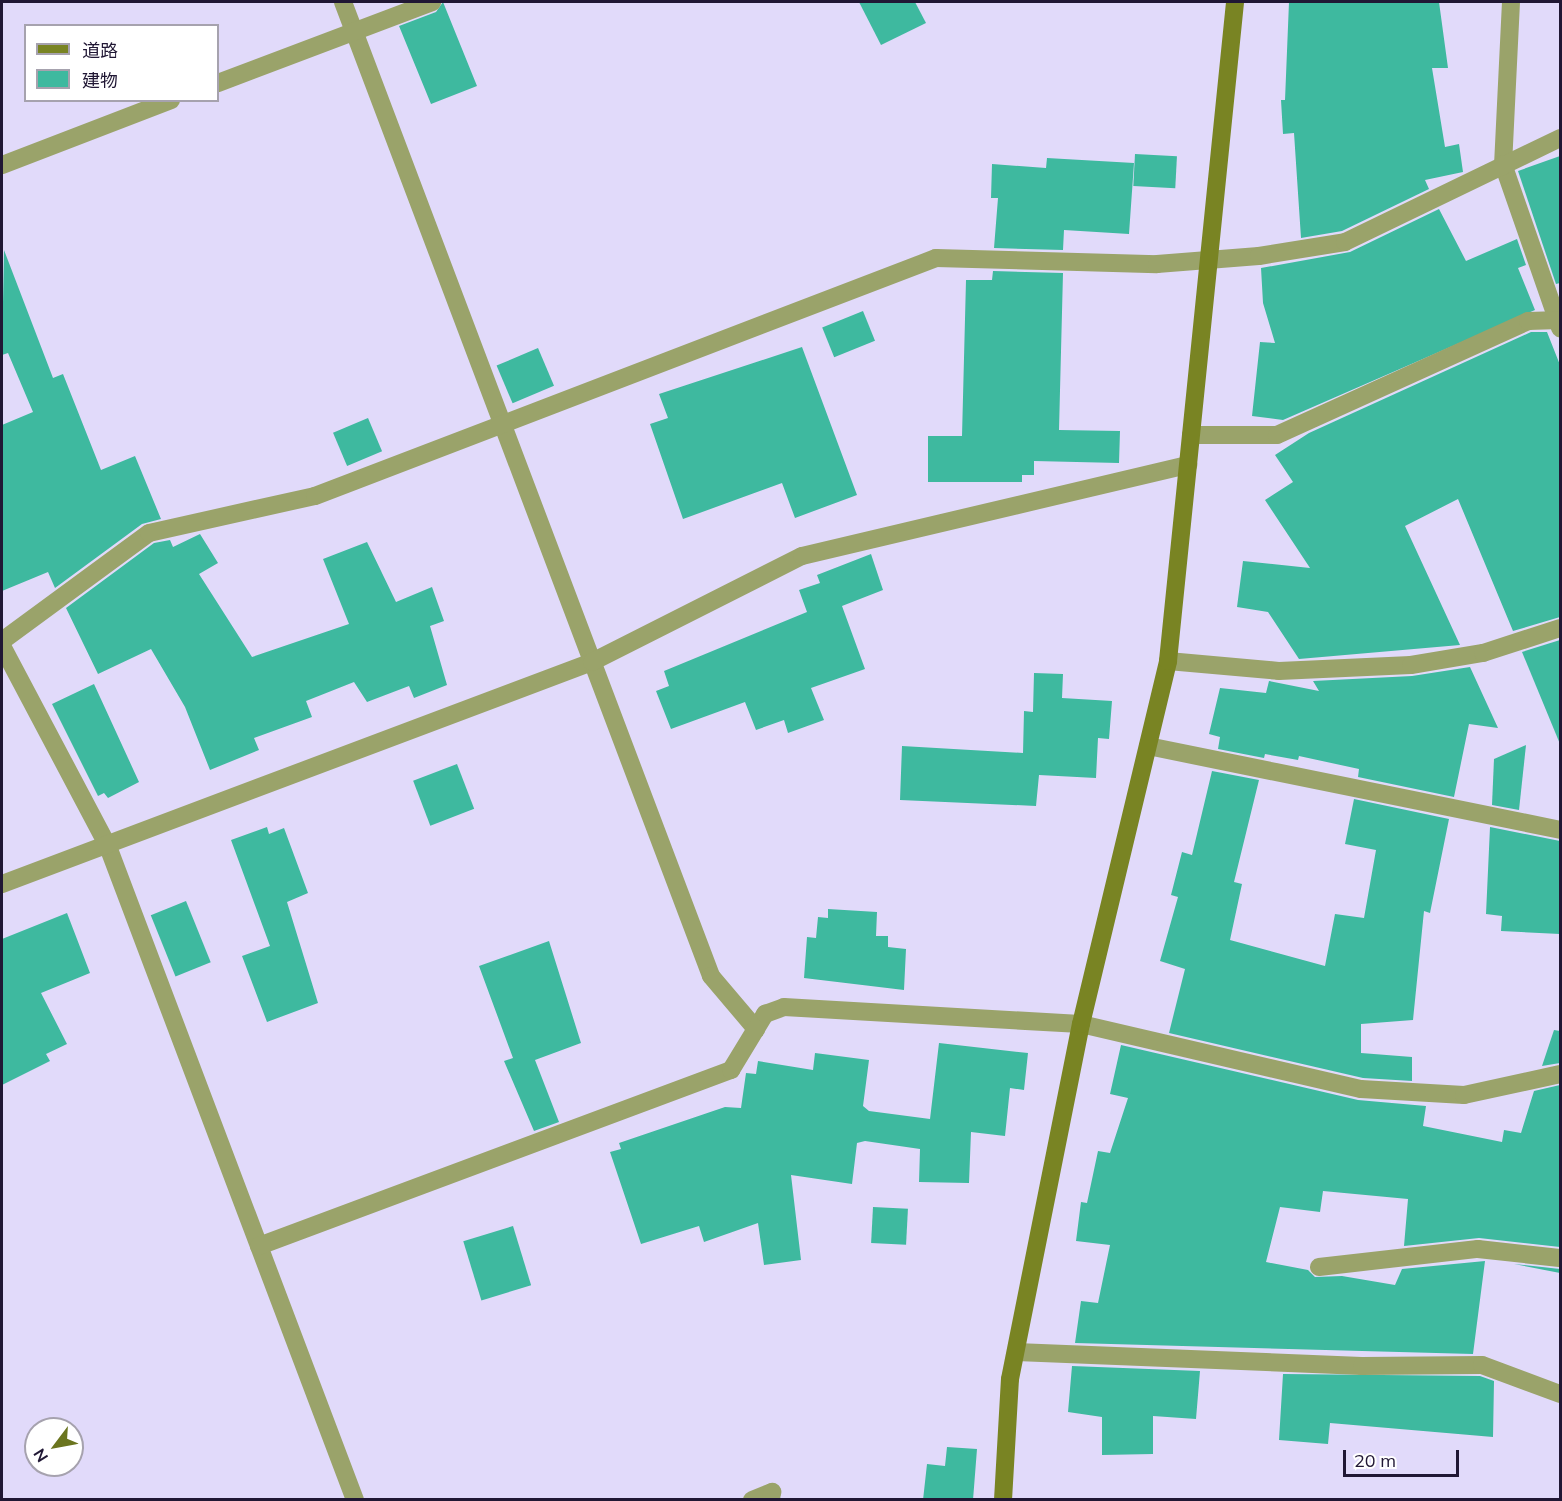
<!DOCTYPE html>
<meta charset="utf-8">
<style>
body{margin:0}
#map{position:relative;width:1562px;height:1501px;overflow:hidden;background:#e1dafa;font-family:Mulish,"Noto Sans JP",sans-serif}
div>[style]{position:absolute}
.building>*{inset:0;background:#3eb99f;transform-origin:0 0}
.street>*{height:18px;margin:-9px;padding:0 9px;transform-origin:9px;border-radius:9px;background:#9aa36a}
.secondary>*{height:18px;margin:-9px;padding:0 9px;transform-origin:9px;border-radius:9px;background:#798423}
span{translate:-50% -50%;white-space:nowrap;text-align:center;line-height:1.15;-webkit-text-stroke:4.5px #fff;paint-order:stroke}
.frame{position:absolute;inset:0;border:3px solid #201734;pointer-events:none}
.legend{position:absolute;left:24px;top:24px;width:195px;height:78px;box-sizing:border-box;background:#fff;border:2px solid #a6a2ae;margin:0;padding:8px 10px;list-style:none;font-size:18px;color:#201734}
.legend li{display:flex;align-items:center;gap:12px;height:30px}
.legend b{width:30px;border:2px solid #a6a2ae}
.north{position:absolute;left:24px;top:1417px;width:60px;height:60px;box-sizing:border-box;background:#fff;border:2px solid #a6a2ae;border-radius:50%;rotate:238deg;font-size:16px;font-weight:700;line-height:24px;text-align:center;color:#201734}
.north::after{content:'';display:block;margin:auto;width:21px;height:27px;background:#6b751f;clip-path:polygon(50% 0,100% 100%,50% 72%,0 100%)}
.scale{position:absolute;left:1343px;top:1450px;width:116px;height:27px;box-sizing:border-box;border:3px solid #201734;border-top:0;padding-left:8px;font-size:18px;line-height:21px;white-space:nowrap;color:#201734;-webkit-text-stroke:4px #fff;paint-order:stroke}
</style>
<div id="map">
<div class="building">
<div style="clip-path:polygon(443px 2px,477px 86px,431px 104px,399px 26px,436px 12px)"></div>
<div style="clip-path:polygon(859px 2px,915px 2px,926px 23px,881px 45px)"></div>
<div style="clip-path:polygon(1289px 2px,1439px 2px,1448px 68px,1432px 68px,1445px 147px,1459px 144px,1463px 172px,1425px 180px,1429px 189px,1342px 231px,1301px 238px,1294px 133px,1283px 134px,1281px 100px,1285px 100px)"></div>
<div style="left:1135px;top:154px;width:42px;height:32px;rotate:3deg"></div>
<div style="clip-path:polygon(1560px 156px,1560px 283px,1556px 284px,1518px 171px)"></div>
<div style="clip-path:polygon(1047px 158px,1134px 163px,1129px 234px,1064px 230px,1063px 250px,994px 248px,998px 198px,991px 198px,992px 164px,1046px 168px)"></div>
<div style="clip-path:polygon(1439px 209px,1466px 261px,1517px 239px,1526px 265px,1518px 268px,1535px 310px,1283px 420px,1252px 416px,1260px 342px,1275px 343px,1263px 303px,1261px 268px,1350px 252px)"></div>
<div style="clip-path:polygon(4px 250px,53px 378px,63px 374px,101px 470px,135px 456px,161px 519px,142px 524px,55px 588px,48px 572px,2px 591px,2px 425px,33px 412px,8px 353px,2px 355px)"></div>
<div style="clip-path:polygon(993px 271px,1063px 273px,1059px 430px,1120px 431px,1119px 463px,1034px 461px,1034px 475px,1022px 475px,1022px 482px,928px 482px,928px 436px,962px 436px,966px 280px,992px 280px)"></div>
<div style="left:863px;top:311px;width:32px;height:44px;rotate:68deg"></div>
<div style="clip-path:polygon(1531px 332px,1547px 332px,1560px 365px,1560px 617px,1513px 631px,1458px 499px,1405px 526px,1460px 645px,1299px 659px,1268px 612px,1237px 607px,1243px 561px,1310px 568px,1265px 500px,1293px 482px,1275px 455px,1309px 433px)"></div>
<div style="clip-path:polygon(802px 347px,857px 495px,795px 518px,782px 483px,683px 519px,650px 424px,668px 418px,659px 394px)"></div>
<div style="left:538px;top:348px;width:41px;height:45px;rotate:67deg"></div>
<div style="left:368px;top:418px;width:36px;height:38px;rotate:67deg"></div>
<div style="clip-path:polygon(200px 534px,218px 563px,199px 574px,252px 657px,349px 624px,323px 559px,367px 542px,396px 602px,432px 587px,444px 621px,430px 626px,447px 685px,414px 698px,409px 686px,367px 702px,354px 682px,306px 701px,312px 717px,254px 738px,259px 750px,210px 770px,185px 707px,151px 649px,98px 674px,66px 608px,154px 543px,170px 540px,173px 547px)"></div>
<div style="clip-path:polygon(871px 554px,883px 590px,842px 606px,865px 669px,811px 688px,824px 720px,788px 733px,784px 720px,756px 730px,745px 702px,671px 729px,656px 691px,669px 686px,664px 671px,807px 612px,799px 590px,820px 583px,817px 575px)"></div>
<div style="clip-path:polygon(1560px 640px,1560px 744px,1522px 652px)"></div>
<div style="clip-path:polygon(1470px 667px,1498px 728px,1469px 724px,1454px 797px,1358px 777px,1359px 769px,1299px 756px,1298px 760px,1265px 754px,1264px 758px,1218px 749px,1220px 737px,1209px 734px,1220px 688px,1266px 693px,1269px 681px,1319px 691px,1313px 681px,1412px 676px)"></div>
<div style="clip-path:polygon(1034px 673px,1063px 674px,1062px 698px,1112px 701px,1109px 739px,1098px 738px,1096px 778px,1039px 775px,1036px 806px,900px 800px,902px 746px,1023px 753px,1024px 711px,1033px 712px)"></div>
<div style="clip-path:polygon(94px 684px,139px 782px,108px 798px,104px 793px,98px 796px,52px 704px)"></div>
<div style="clip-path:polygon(1526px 745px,1519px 810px,1492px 805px,1494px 759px)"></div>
<div style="left:457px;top:764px;width:48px;height:47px;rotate:69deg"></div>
<div style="clip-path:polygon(1212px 771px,1259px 780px,1234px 882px,1242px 884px,1230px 940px,1325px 966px,1335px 914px,1364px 918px,1376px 850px,1345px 844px,1354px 799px,1449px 819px,1430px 913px,1424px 911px,1413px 1020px,1361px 1024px,1361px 1053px,1412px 1057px,1412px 1081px,1363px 1078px,1169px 1033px,1185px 969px,1160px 961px,1178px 897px,1171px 895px,1182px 852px,1192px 855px)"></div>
<div style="clip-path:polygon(267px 827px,269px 834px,284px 828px,308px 893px,287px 902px,318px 1003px,267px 1022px,242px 956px,270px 946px,231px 840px)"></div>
<div style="clip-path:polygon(1490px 827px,1560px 841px,1560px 934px,1501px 931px,1502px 916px,1486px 914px)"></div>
<div style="left:186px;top:901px;width:66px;height:38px;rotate:68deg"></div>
<div style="clip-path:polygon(828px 909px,877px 912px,876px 936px,888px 936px,888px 947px,906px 949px,904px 990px,804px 978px,807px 937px,816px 938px,818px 917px,828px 918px)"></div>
<div style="clip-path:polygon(67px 913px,90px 973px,41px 993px,67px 1044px,46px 1054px,50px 1061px,2px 1085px,2px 939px)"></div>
<div style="clip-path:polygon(549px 941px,581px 1043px,535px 1060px,559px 1122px,534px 1131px,504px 1061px,513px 1058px,479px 966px)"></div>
<div style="clip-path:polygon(1554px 1030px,1560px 1031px,1560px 1063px,1542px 1066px)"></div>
<div style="clip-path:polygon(939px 1043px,1028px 1053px,1024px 1090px,1010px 1088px,1005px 1136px,971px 1132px,969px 1183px,919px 1182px,920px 1149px,865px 1141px,857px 1143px,852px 1184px,791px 1175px,801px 1260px,764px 1265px,758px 1223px,704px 1242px,699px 1226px,641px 1244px,610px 1152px,621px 1149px,619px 1143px,725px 1107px,741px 1108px,746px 1073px,756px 1074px,758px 1061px,813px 1070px,815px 1053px,869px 1060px,863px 1106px,869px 1111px,930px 1119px)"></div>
<div style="clip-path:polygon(1121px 1045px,1358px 1100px,1426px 1106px,1423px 1126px,1502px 1142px,1504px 1130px,1521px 1133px,1534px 1091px,1560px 1085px,1560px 1247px,1479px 1238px,1404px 1246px,1408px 1199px,1323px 1191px,1320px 1212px,1280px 1207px,1266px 1262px,1308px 1270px,1315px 1277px,1342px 1276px,1395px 1285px,1402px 1269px,1485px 1261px,1473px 1354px,1075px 1343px,1081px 1301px,1098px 1303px,1110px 1245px,1076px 1241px,1081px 1202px,1087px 1203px,1098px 1151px,1110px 1153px,1128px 1098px,1110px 1094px)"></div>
<div style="left:873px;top:1207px;width:35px;height:36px;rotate:3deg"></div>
<div style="left:513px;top:1226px;width:62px;height:52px;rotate:73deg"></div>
<div style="clip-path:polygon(1514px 1264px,1560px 1269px,1560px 1273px)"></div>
<div style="clip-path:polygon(1072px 1366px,1200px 1371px,1196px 1419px,1153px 1416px,1153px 1454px,1102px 1455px,1102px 1417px,1068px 1412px)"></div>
<div style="clip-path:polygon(1283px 1374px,1480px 1376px,1494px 1381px,1493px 1437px,1330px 1423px,1328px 1444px,1279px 1440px)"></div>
<div style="clip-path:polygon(947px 1447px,977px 1449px,973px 1500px,923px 1500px,927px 1464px,945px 1466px)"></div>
</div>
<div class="street">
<div style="left:343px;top:2px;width:1041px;rotate:69.3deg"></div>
<div style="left:711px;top:976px;width:70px;rotate:49.7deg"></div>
<div style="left:1511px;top:2px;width:162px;rotate:92.8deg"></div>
<div style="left:1503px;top:164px;width:174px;rotate:70.8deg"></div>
<div style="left:218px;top:83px;width:229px;rotate:-20.7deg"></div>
<div style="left:2px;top:165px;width:181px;rotate:-21deg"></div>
<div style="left:1191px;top:435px;width:86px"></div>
<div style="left:1277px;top:435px;width:276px;rotate:-24.4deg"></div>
<div style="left:1528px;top:321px;width:32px;rotate:-2deg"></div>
<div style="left:2px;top:641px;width:182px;rotate:-36.3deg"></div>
<div style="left:149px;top:533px;width:170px;rotate:-12.6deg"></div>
<div style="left:315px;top:496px;width:665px;rotate:-20.97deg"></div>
<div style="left:936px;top:258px;width:221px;rotate:1.6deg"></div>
<div style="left:1157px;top:264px;width:102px;rotate:-4.5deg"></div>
<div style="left:1259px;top:256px;width:87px;rotate:-9.2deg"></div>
<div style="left:1345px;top:242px;width:239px;rotate:-25.8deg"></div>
<div style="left:2px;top:646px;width:224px;rotate:62.1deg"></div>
<div style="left:107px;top:844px;width:701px;rotate:69.29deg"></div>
<div style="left:1168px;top:661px;width:111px;rotate:5.1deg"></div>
<div style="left:1279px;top:671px;width:132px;rotate:-2.6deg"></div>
<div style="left:1411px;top:665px;width:73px;rotate:-9.5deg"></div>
<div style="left:1483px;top:653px;width:81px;rotate:-18deg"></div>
<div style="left:1148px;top:746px;width:420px;rotate:11.5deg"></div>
<div style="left:2px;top:884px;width:630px;rotate:-20.62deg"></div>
<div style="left:592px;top:662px;width:235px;rotate:-26.8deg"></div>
<div style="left:802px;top:556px;width:397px;rotate:-13.3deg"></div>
<div style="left:259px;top:1246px;width:504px;rotate:-20.45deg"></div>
<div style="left:731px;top:1070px;width:66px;rotate:-58.7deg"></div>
<div style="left:765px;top:1014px;width:20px;rotate:-20deg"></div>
<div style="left:784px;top:1007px;width:297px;rotate:3.3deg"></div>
<div style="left:1081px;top:1024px;width:287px;rotate:13.1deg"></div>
<div style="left:1361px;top:1089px;width:103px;rotate:3.3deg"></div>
<div style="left:1464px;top:1095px;width:98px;rotate:-12.3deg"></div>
<div style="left:1319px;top:1267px;width:160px;rotate:-6.5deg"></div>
<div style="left:1478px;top:1249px;width:82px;rotate:6.3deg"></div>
<div style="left:1016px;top:1352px;width:346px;rotate:2.3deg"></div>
<div style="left:1362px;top:1366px;width:120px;rotate:-0.5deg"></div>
<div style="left:1482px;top:1365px;width:83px;rotate:20.4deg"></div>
<div style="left:752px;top:1500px;width:22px;rotate:-22deg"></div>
<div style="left:772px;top:1492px;width:8px;rotate:97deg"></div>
</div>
<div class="secondary">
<div style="left:1003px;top:1500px;width:121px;rotate:-86.7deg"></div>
<div style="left:1010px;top:1379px;width:362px;rotate:-78.7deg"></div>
<div style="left:1081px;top:1024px;width:373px;rotate:-76.5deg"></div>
<div style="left:1168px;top:661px;width:662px;rotate:-84.19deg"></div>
</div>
<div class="frame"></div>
<ul class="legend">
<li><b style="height:8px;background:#798423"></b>道路</li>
<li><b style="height:16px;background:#3eb99f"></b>建物</li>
</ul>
<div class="north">N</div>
<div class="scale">20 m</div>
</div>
